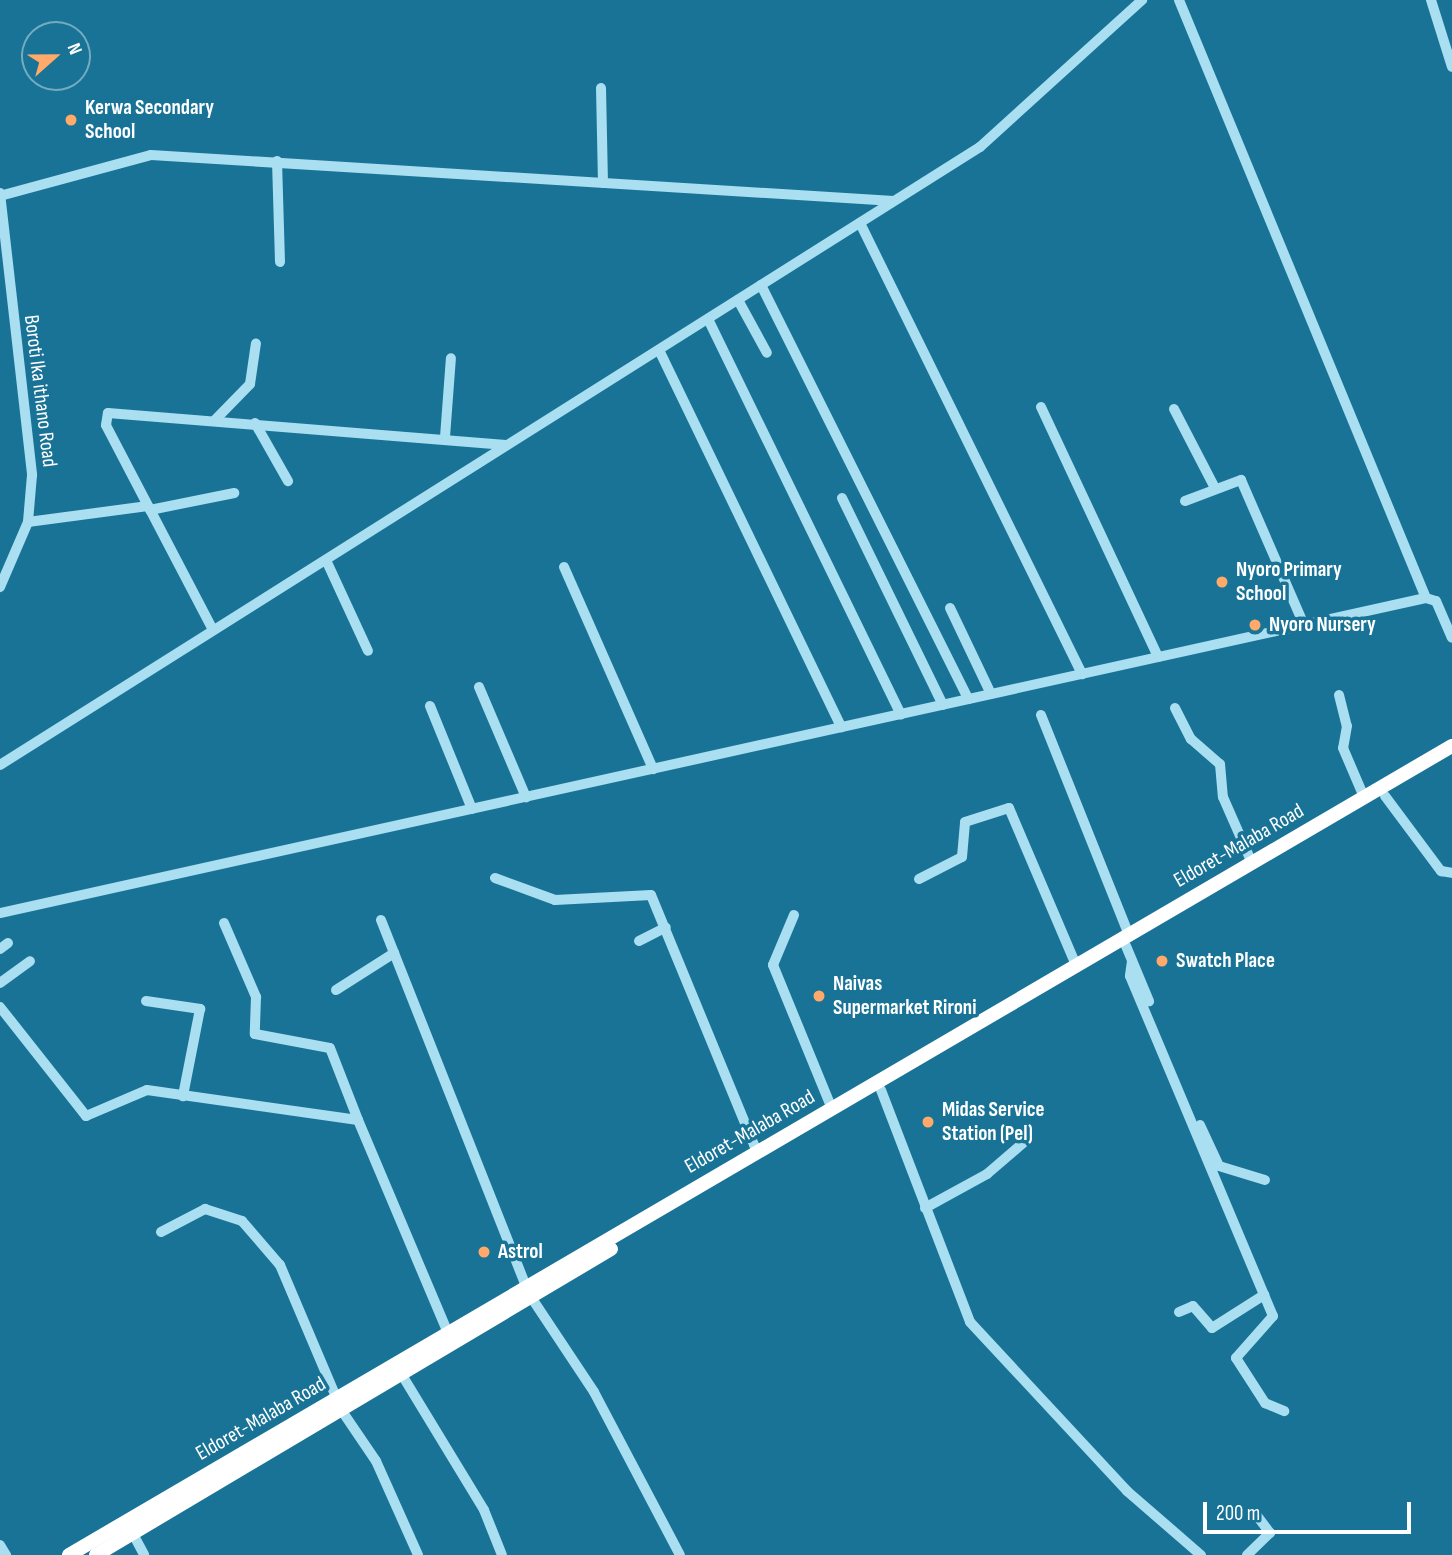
<!DOCTYPE html>
<style>
body{margin:0}
#map{position:relative;width:1452px;height:1555px;overflow:hidden;background:#187396;font-family:"Sofia Sans Condensed",sans-serif}
div>[style]{position:absolute}
.minor>*{height:10px;margin:-5px;padding:0 5px;transform-origin:5px;border-radius:5px;background:#aadef1}
.highway>*{height:14px;margin:-7px;padding:0 7px;transform-origin:7px;border-radius:7px;background:#fff}
.dots>*{width:19px;height:19px;translate:-50% -50%;box-sizing:border-box;border:4px solid #187396;border-radius:50%}
span{translate:-50% -50%;white-space:nowrap;text-align:center;line-height:1.15;-webkit-text-stroke:7px #187396;paint-order:stroke}
.poi-label{font-size:21px;color:#fff;font-weight:700}
.left{translate:0 -50%;text-align:left}
.street-label{font-size:21px;color:#fff}
.north{position:absolute;left:21px;top:21px;width:70px;height:70px;box-sizing:border-box;background:#187396;border:2px solid #74abc0;border-radius:50%;rotate:69deg;font-size:19px;font-weight:700;line-height:28px;text-align:center;color:#fff}
.north::after{content:'';display:block;margin:auto;width:24px;height:32px;background:#ffaa6a;clip-path:polygon(50% 0,100% 100%,50% 72%,0 100%)}
.scale{position:absolute;left:1203px;top:1502px;width:208px;height:32px;box-sizing:border-box;border:4px solid #fff;border-top:0;padding-left:9px;font-size:21px;line-height:24px;white-space:nowrap;color:#fff;-webkit-text-stroke:5px #187396;paint-order:stroke}
</style>
<div id="map">
<div class="minor">
<div style="left:1179px;top:0;width:647px;rotate:67.56deg"></div>
<div style="left:1431px;top:0;width:70px;rotate:72.6deg"></div>
<div style="left:601px;top:88px;width:95px;rotate:88.8deg"></div>
<div style="left:277px;top:161px;width:101px;rotate:88.3deg"></div>
<div style="left:0;top:193px;width:284px;rotate:83.5deg"></div>
<div style="left:32px;top:475px;width:47px;rotate:94.9deg"></div>
<div style="left:28px;top:522px;width:71px;rotate:113.3deg"></div>
<div style="left:0;top:196px;width:156px;rotate:-15.2deg"></div>
<div style="left:151px;top:155px;width:744px;rotate:3.54deg"></div>
<div style="left:860px;top:223px;width:503px;rotate:63.79deg"></div>
<div style="left:761px;top:285px;width:463px;rotate:63.4deg"></div>
<div style="left:738px;top:300px;width:60px;rotate:61.3deg"></div>
<div style="left:708px;top:319px;width:440px;rotate:64deg"></div>
<div style="left:659px;top:350px;width:419px;rotate:64.2deg"></div>
<div style="left:1041px;top:407px;width:276px;rotate:64.9deg"></div>
<div style="left:1174px;top:409px;width:89px;rotate:62.6deg"></div>
<div style="left:215px;top:420px;width:50px;rotate:-45.8deg"></div>
<div style="left:250px;top:384px;width:41px;rotate:-81.7deg"></div>
<div style="left:255px;top:423px;width:67px;rotate:60.4deg"></div>
<div style="left:445px;top:437px;width:79px;rotate:-85.7deg"></div>
<div style="left:842px;top:498px;width:230px;rotate:64deg"></div>
<div style="left:1185px;top:501px;width:60px;rotate:-20.6deg"></div>
<div style="left:1241px;top:480px;width:158px;rotate:66.5deg"></div>
<div style="left:150px;top:510px;width:86px;rotate:-11.4deg"></div>
<div style="left:28px;top:522px;width:121px;rotate:-7.6deg"></div>
<div style="left:326px;top:560px;width:100px;rotate:65.2deg"></div>
<div style="left:564px;top:567px;width:221px;rotate:66.2deg"></div>
<div style="left:950px;top:608px;width:95px;rotate:64.5deg"></div>
<div style="left:213px;top:630px;width:231px;rotate:-117.6deg"></div>
<div style="left:106px;top:425px;width:12px;rotate:-81deg"></div>
<div style="left:108px;top:413px;width:399px;rotate:4.6deg"></div>
<div style="left:479px;top:687px;width:120px;rotate:66.9deg"></div>
<div style="left:1339px;top:695px;width:32px;rotate:76deg"></div>
<div style="left:1347px;top:726px;width:22px;rotate:100deg"></div>
<div style="left:1343px;top:748px;width:53px;rotate:66.8deg"></div>
<div style="left:430px;top:706px;width:111px;rotate:67.8deg"></div>
<div style="left:1175px;top:708px;width:35px;rotate:63deg"></div>
<div style="left:1191px;top:739px;width:38px;rotate:41deg"></div>
<div style="left:1220px;top:764px;width:33px;rotate:85deg"></div>
<div style="left:1223px;top:797px;width:72px;rotate:66.3deg"></div>
<div style="left:1041px;top:715px;width:237px;rotate:68.2deg"></div>
<div style="left:0;top:765px;width:1159px;rotate:-32.24deg"></div>
<div style="left:980px;top:147px;width:219px;rotate:-42.2deg"></div>
<div style="left:1385px;top:796px;width:94px;rotate:53.3deg"></div>
<div style="left:1441px;top:871px;width:11px;rotate:10deg"></div>
<div style="left:495px;top:878px;width:64px;rotate:20.1deg"></div>
<div style="left:555px;top:900px;width:96px;rotate:-3deg"></div>
<div style="left:651px;top:895px;width:278px;rotate:67.6deg"></div>
<div style="left:919px;top:879px;width:48px;rotate:-27.1deg"></div>
<div style="left:962px;top:857px;width:35px;rotate:-85deg"></div>
<div style="left:965px;top:822px;width:46px;rotate:-17.7deg"></div>
<div style="left:1009px;top:808px;width:171px;rotate:66.9deg"></div>
<div style="left:0;top:913px;width:1460px;rotate:-12.46deg"></div>
<div style="left:1426px;top:598px;width:10px;rotate:17deg"></div>
<div style="left:1436px;top:601px;width:40px;rotate:66.6deg"></div>
<div style="left:794px;top:915px;width:54px;rotate:112.8deg"></div>
<div style="left:773px;top:965px;width:156px;rotate:67.7deg"></div>
<div style="left:381px;top:920px;width:395px;rotate:68.4deg"></div>
<div style="left:224px;top:923px;width:81px;rotate:66.6deg"></div>
<div style="left:256px;top:997px;width:37px;rotate:92deg"></div>
<div style="left:255px;top:1034px;width:76px;rotate:10.6deg"></div>
<div style="left:330px;top:1048px;width:77px;rotate:68.7deg"></div>
<div style="left:639px;top:941px;width:30px;rotate:-27deg"></div>
<div style="left:1126px;top:946px;width:60px;rotate:67.3deg"></div>
<div style="left:0;top:949px;width:10px;rotate:-37deg"></div>
<div style="left:1132px;top:961px;width:15px;rotate:98deg"></div>
<div style="left:1130px;top:976px;width:369px;rotate:67.2deg"></div>
<div style="left:1273px;top:1316px;width:56px;rotate:131.4deg"></div>
<div style="left:1236px;top:1358px;width:54px;rotate:57.2deg"></div>
<div style="left:1265px;top:1403px;width:21px;rotate:23deg"></div>
<div style="left:0;top:983px;width:37px;rotate:-36deg"></div>
<div style="left:336px;top:990px;width:69px;rotate:-32.5deg"></div>
<div style="left:146px;top:1001px;width:55px;rotate:8.4deg"></div>
<div style="left:200px;top:1009px;width:89px;rotate:101.1deg"></div>
<div style="left:0;top:1007px;width:139px;rotate:51.7deg"></div>
<div style="left:86px;top:1116px;width:66px;rotate:-23.1deg"></div>
<div style="left:147px;top:1090px;width:213px;rotate:8.1deg"></div>
<div style="left:358px;top:1120px;width:231px;rotate:67.1deg"></div>
<div style="left:881px;top:1090px;width:248px;rotate:69deg"></div>
<div style="left:970px;top:1322px;width:231px;rotate:47.1deg"></div>
<div style="left:1127px;top:1491px;width:98px;rotate:40.9deg"></div>
<div style="left:1200px;top:1125px;width:45px;rotate:65.1deg"></div>
<div style="left:1219px;top:1166px;width:48px;rotate:16.9deg"></div>
<div style="left:925px;top:1208px;width:71px;rotate:-28.7deg"></div>
<div style="left:987px;top:1174px;width:48px;rotate:-40.7deg"></div>
<div style="left:161px;top:1232px;width:50px;rotate:-27.6deg"></div>
<div style="left:205px;top:1209px;width:39px;rotate:18deg"></div>
<div style="left:242px;top:1221px;width:58px;rotate:49.2deg"></div>
<div style="left:280px;top:1265px;width:146px;rotate:67deg"></div>
<div style="left:531px;top:1297px;width:114px;rotate:56.4deg"></div>
<div style="left:594px;top:1392px;width:184px;rotate:62.2deg"></div>
<div style="left:1179px;top:1312px;width:15px;rotate:-23deg"></div>
<div style="left:1193px;top:1306px;width:29px;rotate:49deg"></div>
<div style="left:1212px;top:1328px;width:62px;rotate:-32.4deg"></div>
<div style="left:402px;top:1375px;width:158px;rotate:58.7deg"></div>
<div style="left:484px;top:1510px;width:48px;rotate:68.2deg"></div>
<div style="left:342px;top:1411px;width:60px;rotate:55.8deg"></div>
<div style="left:376px;top:1461px;width:103px;rotate:65.9deg"></div>
<div style="left:132px;top:1532px;width:26px;rotate:62deg"></div>
<div style="left:0;top:1545px;width:12px;rotate:59deg"></div>
<div style="left:1247px;top:1555px;width:32px;rotate:-44deg"></div>
<div style="left:1270px;top:1533px;width:25px;rotate:-127deg"></div>
</div>
<div class="highway">
<div style="left:69px;top:1555px;width:1602px;rotate:-30.33deg"></div>
<div style="left:96px;top:1555px;width:599px;rotate:-30.72deg"></div>
</div>
<div class="dots">
<div style="left:71px;top:120px;background:#ffaa6a"></div>
<div style="left:1222px;top:582px;background:#ffaa6a"></div>
<div style="left:1255px;top:625px;background:#ffaa6a"></div>
<div style="left:1162px;top:961px;background:#ffaa6a"></div>
<div style="left:819px;top:996px;background:#ffaa6a"></div>
<div style="left:928px;top:1122px;background:#ffaa6a"></div>
<div style="left:484px;top:1252px;background:#ffaa6a"></div>
</div>
<div class="poi-label">
<span class="left" style="left:85px;top:120px">Kerwa Secondary<br>School</span>
<span class="left" style="left:1236px;top:582px">Nyoro Primary<br>School</span>
<span class="left" style="left:1269px;top:625px">Nyoro Nursery</span>
<span class="left" style="left:1176px;top:961px">Swatch Place</span>
<span class="left" style="left:833px;top:996px">Naivas<br>Supermarket Rironi</span>
<span class="left" style="left:942px;top:1122px">Midas Service<br>Station (Pel)</span>
<span class="left" style="left:498px;top:1252px">Astrol</span>
</div>
<div class="street-label">
<span style="left:40px;top:391px;rotate:83deg">Boroti Ika ithano Road</span>
<span style="left:1239px;top:846px;rotate:-30deg">Eldoret-Malaba Road</span>
<span style="left:750px;top:1132px;rotate:-30deg">Eldoret-Malaba Road</span>
<span style="left:261px;top:1419px;rotate:-30deg">Eldoret-Malaba Road</span>
</div>
<div class="north">N</div>
<div class="scale">200 m</div>
</div>
